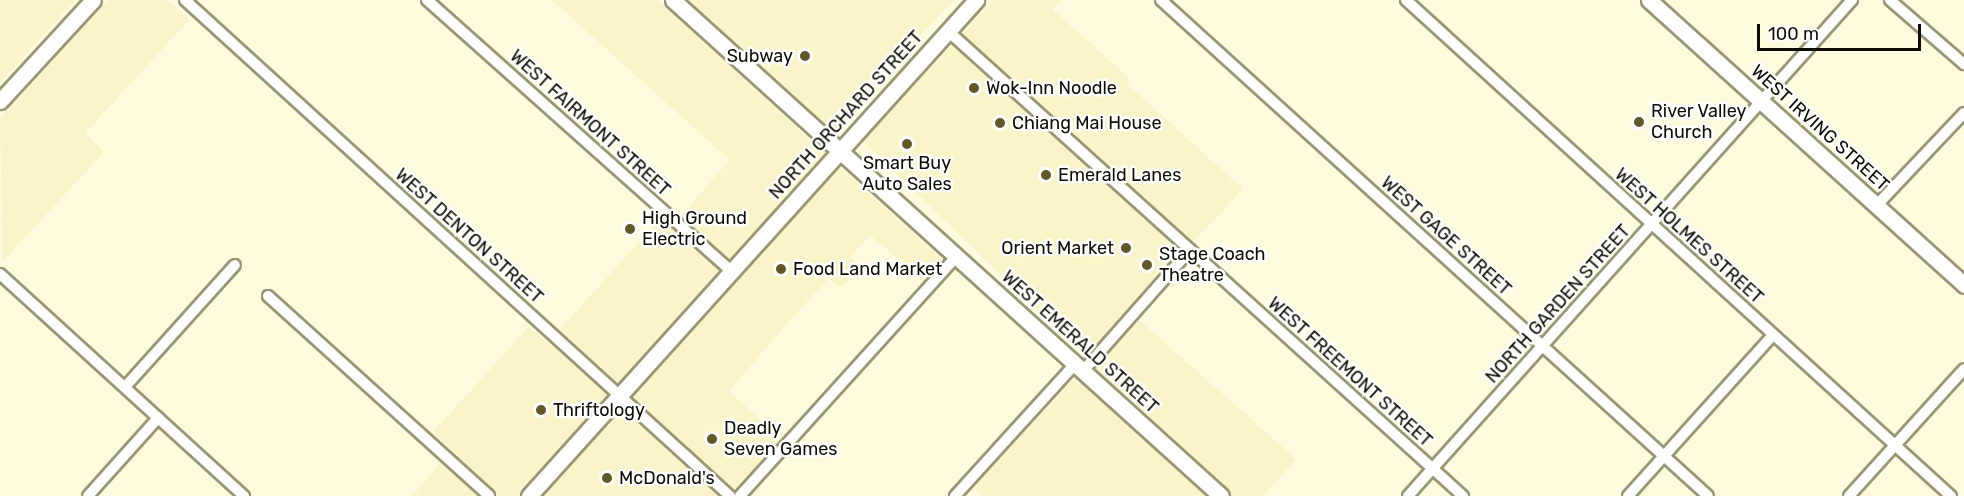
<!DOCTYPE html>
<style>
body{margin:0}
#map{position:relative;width:1964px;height:496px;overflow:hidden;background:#fefbde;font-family:Rubik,sans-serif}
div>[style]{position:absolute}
.built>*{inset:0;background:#f9f5c8}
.roads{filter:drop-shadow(2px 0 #9a9674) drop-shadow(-2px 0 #9a9674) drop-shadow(0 2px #9a9674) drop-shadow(0 -2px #9a9674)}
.street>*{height:10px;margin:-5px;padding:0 5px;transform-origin:5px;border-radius:5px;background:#fff}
.secondary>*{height:15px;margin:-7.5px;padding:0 7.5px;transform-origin:7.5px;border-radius:7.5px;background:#fff}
.dots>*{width:16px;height:16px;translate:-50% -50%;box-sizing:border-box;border:3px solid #fff;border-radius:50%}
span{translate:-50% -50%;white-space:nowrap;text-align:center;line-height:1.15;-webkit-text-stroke:5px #fff;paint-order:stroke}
.poi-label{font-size:18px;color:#0f0d03}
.right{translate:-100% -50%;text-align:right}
.left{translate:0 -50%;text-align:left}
.street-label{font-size:18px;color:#0f0d03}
.scale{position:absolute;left:1757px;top:24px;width:164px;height:27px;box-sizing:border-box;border:3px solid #0f0d03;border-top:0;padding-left:8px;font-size:18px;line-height:21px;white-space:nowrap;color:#0f0d03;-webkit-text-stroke:4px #fff;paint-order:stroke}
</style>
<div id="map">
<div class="built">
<div style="clip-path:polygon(0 0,75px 0,0 83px)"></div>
<div style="clip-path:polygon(108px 0,167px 0,189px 20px,85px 133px,104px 152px,3px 261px,0 119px)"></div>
<div style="clip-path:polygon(552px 0,657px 0,943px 261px,924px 282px,870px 235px,851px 257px,861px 267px,841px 288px,829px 278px,792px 318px,729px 391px,782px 440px,732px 496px,412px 496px,452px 450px,433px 432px,529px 327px,548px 343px,659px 220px,669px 229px,730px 160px)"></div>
<div style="clip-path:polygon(687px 0,953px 0,833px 132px)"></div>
<div style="clip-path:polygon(994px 0,1061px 0,1053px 10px,1130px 79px,1126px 83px,1243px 189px,1085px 356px,863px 141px)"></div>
<div style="clip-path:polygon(1139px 320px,1296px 459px,1263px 496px,983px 496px,974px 487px,1073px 380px,1079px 385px)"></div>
</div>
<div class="roads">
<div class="street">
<div style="left:185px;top:0;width:737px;rotate:42.31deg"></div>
<div style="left:427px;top:0;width:407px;rotate:41.7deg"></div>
<div style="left:1161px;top:0;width:738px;rotate:42.2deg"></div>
<div style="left:1406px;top:0;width:737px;rotate:42.31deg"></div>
<div style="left:1890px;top:0;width:98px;rotate:40.9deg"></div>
<div style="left:948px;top:31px;width:694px;rotate:42.08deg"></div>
<div style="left:1876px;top:206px;width:128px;rotate:-46.6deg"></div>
<div style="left:0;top:274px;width:330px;rotate:42.3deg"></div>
<div style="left:268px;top:296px;width:298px;rotate:42.1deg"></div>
<div style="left:1083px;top:371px;width:162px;rotate:-48.5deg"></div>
<div style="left:125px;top:387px;width:164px;rotate:-48deg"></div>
<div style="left:88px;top:496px;width:105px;rotate:-48.1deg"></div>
<div style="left:740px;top:496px;width:322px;rotate:-47.9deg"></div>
<div style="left:955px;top:496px;width:178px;rotate:-47.7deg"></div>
<div style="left:1408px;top:496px;width:666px;rotate:-48.17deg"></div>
<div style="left:1628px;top:496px;width:217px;rotate:-48deg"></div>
<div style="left:1849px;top:496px;width:171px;rotate:-47.8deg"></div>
</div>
<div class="secondary">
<div style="left:673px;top:0;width:739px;rotate:42.15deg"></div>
<div style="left:1649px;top:0;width:425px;rotate:42.1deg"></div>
<div style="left:0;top:101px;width:137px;rotate:-47.4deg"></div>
<div style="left:529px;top:496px;width:668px;rotate:-47.97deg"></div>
</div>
</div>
<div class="dots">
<div style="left:805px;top:56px;background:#605926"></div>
<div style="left:974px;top:88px;background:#605926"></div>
<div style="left:1639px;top:122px;background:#605926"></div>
<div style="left:1000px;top:123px;background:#605926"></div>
<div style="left:907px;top:144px;background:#605926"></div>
<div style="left:1046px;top:175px;background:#605926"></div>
<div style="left:630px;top:229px;background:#605926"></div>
<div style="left:1126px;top:248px;background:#605926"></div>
<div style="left:1147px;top:265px;background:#605926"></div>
<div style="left:781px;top:269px;background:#605926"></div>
<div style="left:541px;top:410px;background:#605926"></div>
<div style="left:712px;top:439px;background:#605926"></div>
<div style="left:607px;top:478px;background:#605926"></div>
</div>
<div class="poi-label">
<span class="right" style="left:793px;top:56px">Subway</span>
<span class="left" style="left:986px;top:88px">Wok-Inn Noodle</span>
<span class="left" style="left:1651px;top:122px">River Valley<br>Church</span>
<span class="left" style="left:1012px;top:123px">Chiang Mai House</span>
<span style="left:907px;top:174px">Smart Buy<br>Auto Sales</span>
<span class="left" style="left:1058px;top:175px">Emerald Lanes</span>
<span class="left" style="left:642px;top:229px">High Ground<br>Electric</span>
<span class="right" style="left:1114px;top:248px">Orient Market</span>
<span class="left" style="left:1159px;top:265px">Stage Coach<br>Theatre</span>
<span class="left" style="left:793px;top:269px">Food Land Market</span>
<span class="left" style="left:553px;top:410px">Thriftology</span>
<span class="left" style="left:724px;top:439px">Deadly<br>Seven Games</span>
<span class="left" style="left:619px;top:478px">McDonald's</span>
</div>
<div class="street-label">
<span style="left:846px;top:115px;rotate:-48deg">NORTH ORCHARD STREET</span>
<span style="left:590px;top:123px;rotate:42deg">WEST FAIRMONT STREET</span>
<span style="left:1820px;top:128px;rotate:42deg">WEST IRVING STREET</span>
<span style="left:469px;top:236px;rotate:42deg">WEST DENTON STREET</span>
<span style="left:1446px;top:236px;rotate:42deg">WEST GAGE STREET</span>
<span style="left:1689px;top:236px;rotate:42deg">WEST HOLMES STREET</span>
<span style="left:1558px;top:304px;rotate:-48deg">NORTH GARDEN STREET</span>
<span style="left:1080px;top:342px;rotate:42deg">WEST EMERALD STREET</span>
<span style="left:1350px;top:372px;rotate:42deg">WEST FREEMONT STREET</span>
</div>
<div class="scale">100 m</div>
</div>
